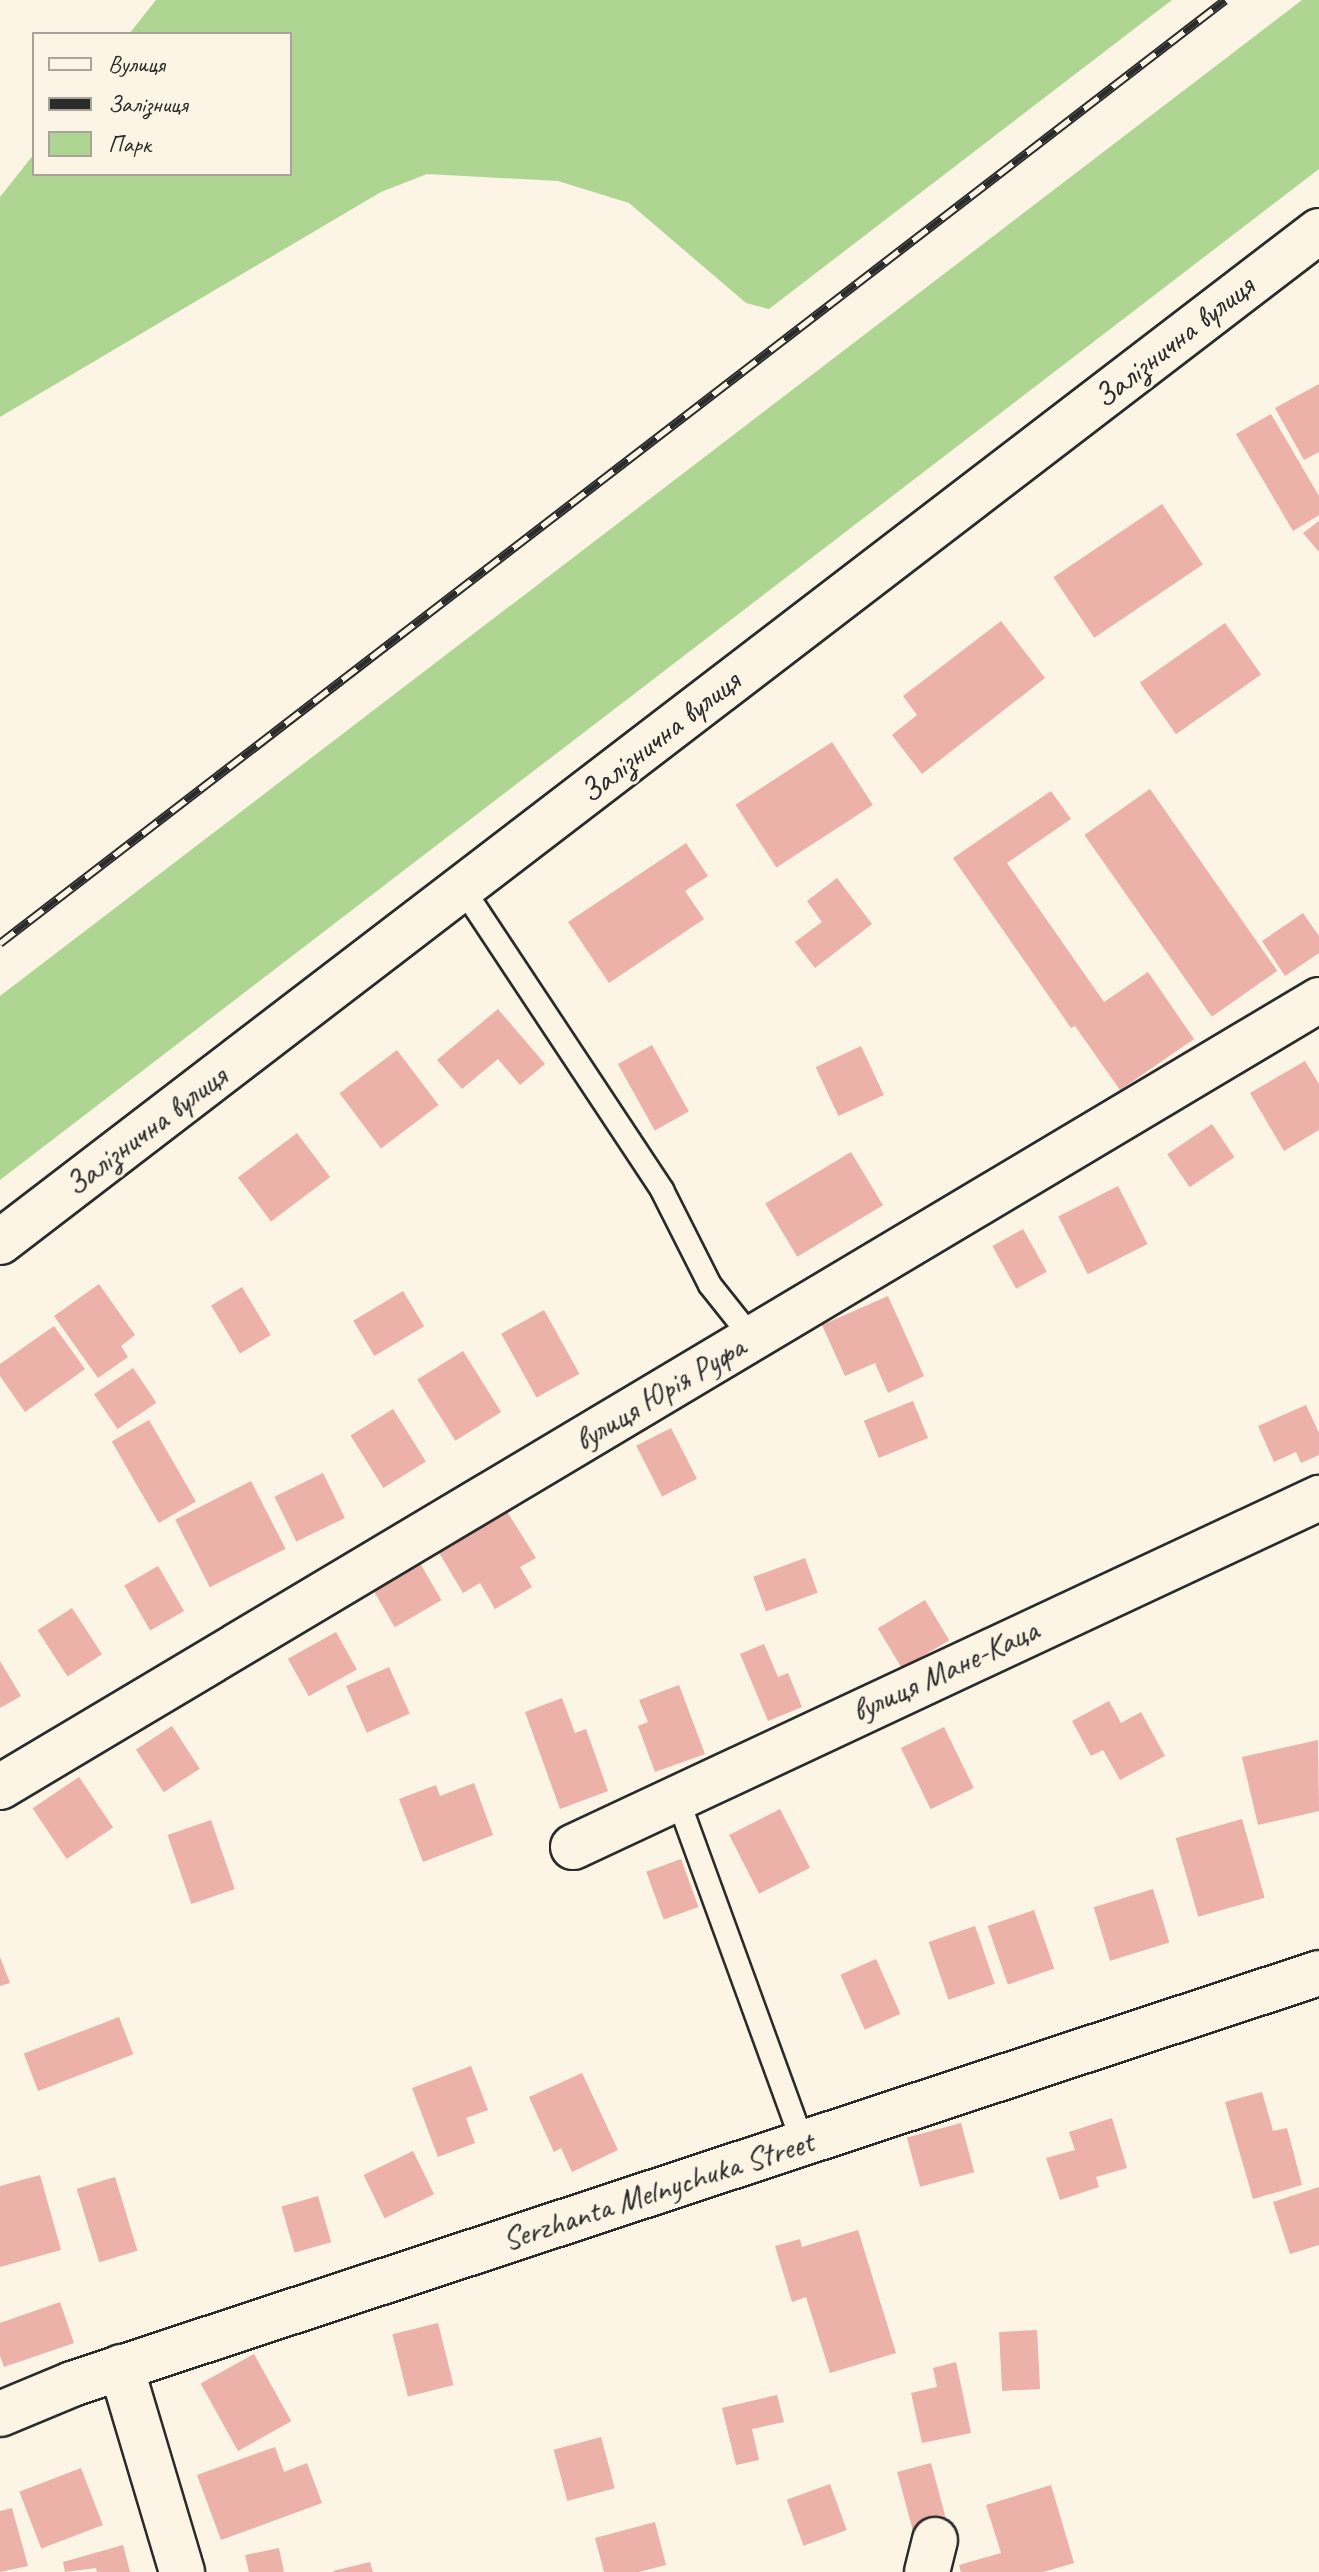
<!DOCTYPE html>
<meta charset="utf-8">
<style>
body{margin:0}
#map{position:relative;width:1319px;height:2572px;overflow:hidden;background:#fcf5e5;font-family:Caveat,sans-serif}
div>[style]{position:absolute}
.green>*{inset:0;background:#aed692}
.building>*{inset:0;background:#ecb1a8;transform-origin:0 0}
.roads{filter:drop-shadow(2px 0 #2b2b2b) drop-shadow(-2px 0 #2b2b2b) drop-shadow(0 2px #2b2b2b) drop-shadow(0 -2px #2b2b2b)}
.lane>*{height:22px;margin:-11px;padding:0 11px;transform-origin:11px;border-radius:11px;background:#fcf5e5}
.street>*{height:44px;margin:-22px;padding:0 22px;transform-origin:22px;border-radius:22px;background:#fcf5e5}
.secondary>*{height:44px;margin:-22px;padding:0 22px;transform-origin:22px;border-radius:22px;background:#fcf5e5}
.primary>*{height:44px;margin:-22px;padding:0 22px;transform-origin:22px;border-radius:22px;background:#fcf5e5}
.rail>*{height:9px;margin-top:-4.5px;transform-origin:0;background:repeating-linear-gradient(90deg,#fcf5e5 0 18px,#2b2b2b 0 36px);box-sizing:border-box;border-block:2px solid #2b2b2b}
span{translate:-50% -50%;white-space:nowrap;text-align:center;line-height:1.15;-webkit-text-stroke:6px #fcf5e5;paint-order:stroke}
.street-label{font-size:32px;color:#2b2b2b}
.legend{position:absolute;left:32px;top:32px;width:260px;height:144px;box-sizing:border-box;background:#fcf5e5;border:2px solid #a8a49b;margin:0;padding:10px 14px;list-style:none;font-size:24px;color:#2b2b2b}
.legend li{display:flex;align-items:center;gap:16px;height:40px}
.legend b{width:40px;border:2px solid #a8a49b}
</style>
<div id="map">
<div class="green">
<div style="clip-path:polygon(156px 0,1172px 0,769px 309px,746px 303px,629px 203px,558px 181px,427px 174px,381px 192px,0 417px,0 197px,34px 154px,34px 174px,290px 174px,290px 34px,129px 34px)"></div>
<div style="clip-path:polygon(1302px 0,1319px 0,1319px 169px,0 1180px,0 996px)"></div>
</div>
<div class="building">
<div style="clip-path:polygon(1319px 384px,1319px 452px,1304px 460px,1275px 408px)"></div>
<div style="clip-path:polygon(1271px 414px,1319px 496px,1319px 515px,1293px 531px,1236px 434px)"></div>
<div style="left:1162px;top:504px;width:73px;height:131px;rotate:56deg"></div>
<div style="clip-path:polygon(1319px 521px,1319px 552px,1303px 533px)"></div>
<div style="clip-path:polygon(1001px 621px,1045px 678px,922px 774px,892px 735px,917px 715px,903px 696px)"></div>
<div style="left:1225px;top:623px;width:63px;height:104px;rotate:55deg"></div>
<div style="left:832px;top:742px;width:75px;height:115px;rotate:57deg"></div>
<div style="left:1150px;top:789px;width:222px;height:80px;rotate:55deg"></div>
<div style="clip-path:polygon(1051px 791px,1071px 819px,1007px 863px,1104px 1002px,1148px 972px,1194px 1039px,1120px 1090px,1075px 1026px,1071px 1028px,953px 858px)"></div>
<div style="clip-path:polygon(686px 843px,708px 876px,685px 891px,704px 919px,609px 983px,568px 922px)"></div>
<div style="clip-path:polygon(837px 878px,872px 924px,815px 968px,795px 942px,822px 922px,807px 901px)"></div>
<div style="clip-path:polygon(1303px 913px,1319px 936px,1319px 953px,1285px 976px,1262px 941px)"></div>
<div style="clip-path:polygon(498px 1009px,545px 1064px,520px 1085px,498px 1059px,462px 1089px,437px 1060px)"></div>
<div style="left:652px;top:1045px;width:76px;height:39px;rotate:61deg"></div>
<div style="left:861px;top:1046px;width:54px;height:50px;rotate:65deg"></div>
<div style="left:397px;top:1050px;width:69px;height:72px;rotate:53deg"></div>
<div style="clip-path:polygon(1305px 1061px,1319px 1084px,1319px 1130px,1284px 1151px,1250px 1093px)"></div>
<div style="left:1212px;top:1124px;width:40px;height:54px;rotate:56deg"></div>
<div style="left:297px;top:1133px;width:55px;height:74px;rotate:53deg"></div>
<div style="left:851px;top:1152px;width:62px;height:100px;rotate:59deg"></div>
<div style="left:1118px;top:1186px;width:65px;height:67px;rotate:63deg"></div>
<div style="left:1023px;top:1229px;width:49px;height:35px;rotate:61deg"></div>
<div style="clip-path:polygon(99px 1284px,135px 1335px,121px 1346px,128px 1357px,98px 1378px,54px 1316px)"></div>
<div style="left:242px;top:1287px;width:56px;height:36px;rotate:59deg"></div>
<div style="left:403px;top:1291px;width:41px;height:58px;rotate:59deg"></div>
<div style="clip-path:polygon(888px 1296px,924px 1376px,888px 1393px,875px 1363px,845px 1376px,822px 1325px)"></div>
<div style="left:544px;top:1310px;width:73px;height:49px;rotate:61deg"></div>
<div style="clip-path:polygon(54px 1326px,85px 1369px,25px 1412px,0 1376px,0 1364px)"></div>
<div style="left:463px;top:1351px;width:72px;height:54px;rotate:58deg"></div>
<div style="left:133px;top:1368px;width:42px;height:47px;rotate:56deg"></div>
<div style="left:913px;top:1401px;width:40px;height:53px;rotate:68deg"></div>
<div style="clip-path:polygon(1306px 1405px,1319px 1433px,1319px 1455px,1301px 1463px,1296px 1452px,1274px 1462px,1258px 1426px)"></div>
<div style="left:393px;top:1409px;width:62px;height:50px;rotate:58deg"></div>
<div style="left:149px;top:1420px;width:94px;height:43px;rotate:60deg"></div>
<div style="left:671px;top:1428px;width:57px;height:39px;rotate:63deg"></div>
<div style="left:323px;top:1473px;width:50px;height:54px;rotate:64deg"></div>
<div style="left:251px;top:1481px;width:76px;height:85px;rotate:63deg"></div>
<div style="clip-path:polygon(506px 1510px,536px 1558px,520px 1567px,532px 1587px,495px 1609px,480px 1583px,463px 1593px,438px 1551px)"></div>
<div style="left:805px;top:1558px;width:37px;height:55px;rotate:70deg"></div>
<div style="left:420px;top:1563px;width:43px;height:54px;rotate:60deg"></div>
<div style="left:158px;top:1566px;width:52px;height:39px;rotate:60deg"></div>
<div style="left:925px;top:1600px;width:47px;height:55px;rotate:59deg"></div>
<div style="left:72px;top:1608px;width:55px;height:41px;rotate:57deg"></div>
<div style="left:336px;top:1632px;width:43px;height:55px;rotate:61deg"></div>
<div style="clip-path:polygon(764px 1644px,778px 1677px,788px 1673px,802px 1707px,768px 1721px,740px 1654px)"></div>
<div style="clip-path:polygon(0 1661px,21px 1696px,0 1708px)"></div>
<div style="left:389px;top:1667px;width:51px;height:47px;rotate:66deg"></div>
<div style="clip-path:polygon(679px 1685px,705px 1754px,655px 1772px,638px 1726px,648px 1722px,639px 1700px)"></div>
<div style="clip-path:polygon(562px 1698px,575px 1733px,586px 1729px,608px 1791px,560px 1809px,525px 1712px)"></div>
<div style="clip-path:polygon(1109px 1701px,1121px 1723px,1141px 1712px,1165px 1756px,1120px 1780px,1103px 1750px,1091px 1756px,1072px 1721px)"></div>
<div style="left:172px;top:1726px;width:51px;height:43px;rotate:57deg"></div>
<div style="left:944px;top:1727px;width:68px;height:48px;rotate:64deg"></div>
<div style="clip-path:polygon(1318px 1740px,1319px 1811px,1258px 1825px,1242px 1757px)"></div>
<div style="left:79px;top:1777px;width:61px;height:56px;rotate:56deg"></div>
<div style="clip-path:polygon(474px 1783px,493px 1835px,423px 1862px,399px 1799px,436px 1785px,440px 1796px)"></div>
<div style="left:780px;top:1809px;width:66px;height:57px;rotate:63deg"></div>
<div style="left:1242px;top:1819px;width:82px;height:69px;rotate:74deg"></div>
<div style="left:211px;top:1820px;width:73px;height:46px;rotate:71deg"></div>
<div style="left:681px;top:1859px;width:51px;height:37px;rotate:70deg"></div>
<div style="left:1153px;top:1889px;width:56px;height:62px;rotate:73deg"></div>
<div style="left:1034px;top:1910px;width:62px;height:49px;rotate:71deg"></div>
<div style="left:975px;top:1926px;width:61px;height:49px;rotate:71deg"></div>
<div style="clip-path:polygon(0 1957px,10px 1983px,0 1986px)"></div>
<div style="left:876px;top:1959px;width:60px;height:39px;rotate:66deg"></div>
<div style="left:119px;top:2017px;width:40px;height:102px;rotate:69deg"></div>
<div style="clip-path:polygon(471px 2066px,488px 2110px,466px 2118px,475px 2143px,438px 2157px,412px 2088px)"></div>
<div style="clip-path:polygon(582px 2073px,618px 2150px,572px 2172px,561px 2148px,554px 2152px,529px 2097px)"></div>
<div style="clip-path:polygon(1262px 2092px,1273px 2131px,1287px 2128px,1302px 2185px,1253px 2199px,1225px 2102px)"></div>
<div style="clip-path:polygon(1112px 2118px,1127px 2168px,1096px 2177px,1099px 2187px,1060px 2200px,1046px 2158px,1075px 2150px,1069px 2132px)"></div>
<div style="left:961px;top:2123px;width:51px;height:56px;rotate:75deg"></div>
<div style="left:413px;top:2151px;width:48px;height:55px;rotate:64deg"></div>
<div style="clip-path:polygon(40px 2175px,61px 2250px,0 2267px,0 2186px)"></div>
<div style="left:115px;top:2177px;width:77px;height:40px;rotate:73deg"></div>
<div style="clip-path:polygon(1319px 2187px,1319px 2245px,1290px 2254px,1273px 2202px)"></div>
<div style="left:318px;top:2196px;width:48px;height:38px;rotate:74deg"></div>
<div style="clip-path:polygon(858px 2230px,896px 2353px,830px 2373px,806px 2297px,792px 2302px,775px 2246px,800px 2239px,802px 2247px)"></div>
<div style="clip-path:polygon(60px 2302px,74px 2343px,4px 2367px,0 2356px,0 2323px)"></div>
<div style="left:438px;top:2323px;width:64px;height:47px;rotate:76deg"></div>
<div style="left:1037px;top:2330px;width:59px;height:38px;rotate:87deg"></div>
<div style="left:254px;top:2354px;width:77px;height:61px;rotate:61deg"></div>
<div style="clip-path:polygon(956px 2362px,971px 2433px,922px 2443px,911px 2393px,937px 2387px,933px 2368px)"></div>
<div style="clip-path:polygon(777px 2395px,784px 2422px,752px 2429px,759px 2460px,736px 2465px,722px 2408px)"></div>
<div style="left:601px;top:2437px;width:53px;height:49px;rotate:75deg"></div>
<div style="clip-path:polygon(275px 2447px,284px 2472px,307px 2463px,322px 2503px,221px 2540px,197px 2475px)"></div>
<div style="left:931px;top:2463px;width:60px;height:35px;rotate:75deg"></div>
<div style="left:81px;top:2468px;width:61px;height:66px;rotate:69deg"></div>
<div style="left:830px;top:2484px;width:49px;height:46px;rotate:70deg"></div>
<div style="clip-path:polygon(1051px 2485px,1074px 2563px,1043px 2572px,961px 2572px,959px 2565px,1001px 2553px,986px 2505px)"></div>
<div style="clip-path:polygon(12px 2508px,28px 2566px,0 2572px,0 2511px)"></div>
<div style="clip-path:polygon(655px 2522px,666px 2565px,639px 2572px,604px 2572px,595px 2538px)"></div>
<div style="clip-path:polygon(123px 2545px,130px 2572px,97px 2572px,96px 2568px,65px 2572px,63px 2562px)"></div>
<div style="clip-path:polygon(279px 2548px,284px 2572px,249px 2572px,245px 2555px)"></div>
<div style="clip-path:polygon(370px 2562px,373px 2572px,334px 2572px,333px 2571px)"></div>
</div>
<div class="roads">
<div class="lane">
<div style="left:463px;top:889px;width:361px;rotate:56.5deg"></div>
<div style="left:662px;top:1190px;width:106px;rotate:63.2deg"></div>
<div style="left:710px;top:1285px;width:69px;rotate:51.5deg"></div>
<div style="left:677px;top:1797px;width:368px;rotate:70deg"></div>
</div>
<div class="street">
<div style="left:0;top:1787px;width:1536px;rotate:-30.82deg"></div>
<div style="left:573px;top:1847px;width:824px;rotate:-25.07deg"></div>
<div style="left:121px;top:2367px;width:214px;rotate:73.4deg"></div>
<div style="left:927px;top:2572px;width:33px;rotate:-76deg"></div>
</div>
<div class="secondary">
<div style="left:0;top:2414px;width:78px;rotate:-22.6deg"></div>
<div style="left:72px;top:2384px;width:1313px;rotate:-18.24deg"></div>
</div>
<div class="primary">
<div style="left:0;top:1242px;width:1662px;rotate:-37.47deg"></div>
</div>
</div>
<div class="rail">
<div style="left:0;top:943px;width:1546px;rotate:-37.59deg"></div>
</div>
<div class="street-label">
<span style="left:1174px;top:342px;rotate:-38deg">Залізнична вулиця</span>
<span style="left:660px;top:737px;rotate:-38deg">Залізнична вулиця</span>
<span style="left:146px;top:1131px;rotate:-37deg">Залізнична вулиця</span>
<span style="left:660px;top:1394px;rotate:-31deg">вулиця Юрія Руфа</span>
<span style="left:945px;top:1671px;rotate:-25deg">вулиця Мане-Каца</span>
<span style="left:658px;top:2191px;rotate:-18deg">Serzhanta Melnychuka Street</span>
</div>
<ul class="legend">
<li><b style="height:10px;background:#fcf5e5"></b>Вулиця</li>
<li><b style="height:10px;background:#2b2b2b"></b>Залізниця</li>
<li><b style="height:22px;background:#aed692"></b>Парк</li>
</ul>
</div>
